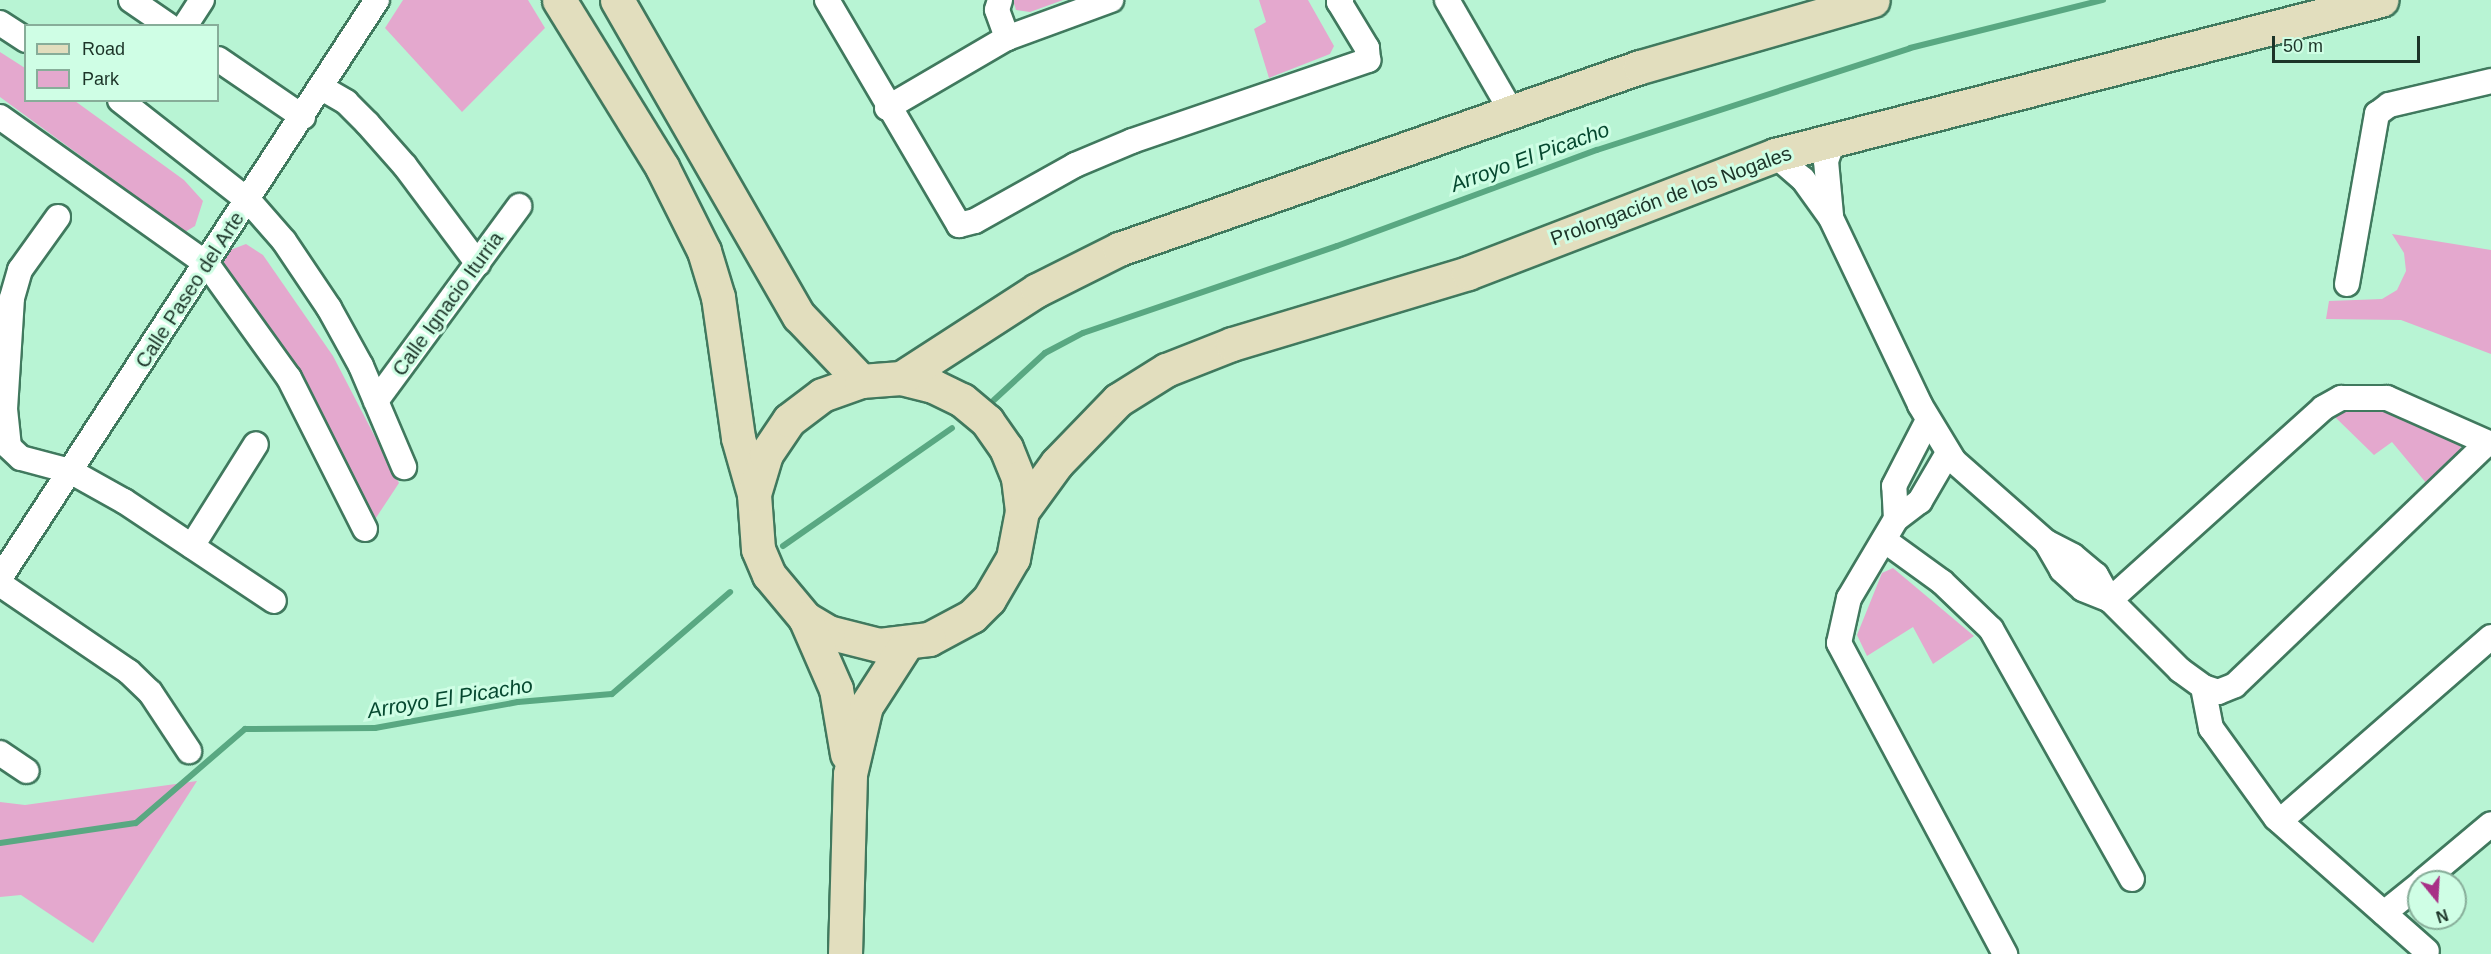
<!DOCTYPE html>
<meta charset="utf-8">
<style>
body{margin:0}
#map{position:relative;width:2491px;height:954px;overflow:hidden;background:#b8f4d4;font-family:Arial,sans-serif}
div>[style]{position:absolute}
.green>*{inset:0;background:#e4a8ce}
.stream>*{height:6px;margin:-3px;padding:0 3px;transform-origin:3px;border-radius:3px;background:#59a882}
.roads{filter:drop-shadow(2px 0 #40795e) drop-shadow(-2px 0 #40795e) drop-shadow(0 2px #40795e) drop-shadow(0 -2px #40795e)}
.street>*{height:24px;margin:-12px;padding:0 12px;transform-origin:12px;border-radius:12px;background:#fff}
.secondary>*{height:33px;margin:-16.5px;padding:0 16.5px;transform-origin:16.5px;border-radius:16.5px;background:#e2debe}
span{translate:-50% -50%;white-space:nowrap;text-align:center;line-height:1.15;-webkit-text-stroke:6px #cffee5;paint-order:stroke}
.street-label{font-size:20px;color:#1c3428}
.water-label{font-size:21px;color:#05482f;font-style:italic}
.legend{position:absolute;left:24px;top:24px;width:195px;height:78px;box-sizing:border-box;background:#cffee5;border:2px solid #87ad99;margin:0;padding:8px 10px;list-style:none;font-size:18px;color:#1c3428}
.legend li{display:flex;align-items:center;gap:12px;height:30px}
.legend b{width:30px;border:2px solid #87ad99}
.north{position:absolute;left:2407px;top:870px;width:60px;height:60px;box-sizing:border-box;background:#cffee5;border:2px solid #87ad99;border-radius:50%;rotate:162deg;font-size:16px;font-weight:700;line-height:24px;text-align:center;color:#1c3428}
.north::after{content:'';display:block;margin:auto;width:21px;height:27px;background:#a83086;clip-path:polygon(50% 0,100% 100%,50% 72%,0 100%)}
.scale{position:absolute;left:2272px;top:36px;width:148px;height:27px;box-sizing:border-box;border:3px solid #1c3428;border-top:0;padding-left:8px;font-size:18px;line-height:21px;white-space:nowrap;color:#1c3428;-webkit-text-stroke:4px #cffee5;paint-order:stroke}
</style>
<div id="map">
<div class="green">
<div style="clip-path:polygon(403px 0,528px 0,545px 28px,462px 112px,385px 28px)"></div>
<div style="clip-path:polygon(1013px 0,1063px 0,1030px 12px,1016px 10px)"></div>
<div style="clip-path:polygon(1259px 0,1308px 0,1334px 46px,1330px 54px,1269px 78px,1254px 29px,1266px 22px)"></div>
<div style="clip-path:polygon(0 52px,25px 68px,26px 100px,75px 101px,184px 180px,203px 201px,195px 226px,185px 232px,0 97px)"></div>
<div style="clip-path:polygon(2392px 234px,2491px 250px,2491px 354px,2401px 320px,2326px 319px,2329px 301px,2382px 299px,2397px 290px,2406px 271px,2404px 253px)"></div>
<div style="clip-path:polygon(246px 244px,263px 255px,333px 356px,399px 483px,368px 530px,221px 271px,225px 252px)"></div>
<div style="clip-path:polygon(2344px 410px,2387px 410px,2460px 440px,2461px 453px,2427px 484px,2392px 442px,2374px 455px,2335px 417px)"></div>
<div style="clip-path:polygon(1893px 568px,1974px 636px,1933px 664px,1913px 627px,1867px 656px,1857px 635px,1882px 573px)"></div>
<div style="clip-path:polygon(197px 781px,93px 943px,21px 895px,0 897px,0 802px,25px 805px)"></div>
</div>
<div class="stream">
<div style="left:994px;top:400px;width:69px;rotate:-42.7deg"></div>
<div style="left:1045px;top:353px;width:43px;rotate:-27.8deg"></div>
<div style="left:1083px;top:333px;width:268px;rotate:-18.9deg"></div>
<div style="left:1337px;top:246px;width:277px;rotate:-20.3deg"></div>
<div style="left:1597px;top:150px;width:329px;rotate:-18deg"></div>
<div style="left:1910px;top:48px;width:199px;rotate:-14deg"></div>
<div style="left:783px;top:546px;width:206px;rotate:-34.9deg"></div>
<div style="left:0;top:843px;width:137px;rotate:-8.4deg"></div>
<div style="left:136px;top:823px;width:144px;rotate:-40.8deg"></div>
<div style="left:245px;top:729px;width:130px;rotate:-0.4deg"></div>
<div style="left:375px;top:728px;width:145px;rotate:-10.3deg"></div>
<div style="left:518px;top:702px;width:94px;rotate:-4.9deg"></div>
<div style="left:612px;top:694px;width:156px;rotate:-40.8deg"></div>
</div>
<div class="roads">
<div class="street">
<div style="left:131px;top:0;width:46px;rotate:34.4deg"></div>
<div style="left:827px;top:0;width:261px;rotate:59.6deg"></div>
<div style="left:959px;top:225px;width:16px;rotate:-14deg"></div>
<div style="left:975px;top:221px;width:115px;rotate:-29.2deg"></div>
<div style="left:1075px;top:165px;width:62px;rotate:-22.8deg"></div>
<div style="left:1132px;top:141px;width:250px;rotate:-18.9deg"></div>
<div style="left:1368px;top:60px;width:12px;rotate:-95deg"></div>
<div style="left:1367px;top:48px;width:54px;rotate:-121.3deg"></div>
<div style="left:1339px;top:2px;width:3px;rotate:-45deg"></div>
<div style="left:1000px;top:0;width:10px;rotate:107deg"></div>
<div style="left:997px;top:10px;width:30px;rotate:70deg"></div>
<div style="left:1447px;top:0;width:128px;rotate:60deg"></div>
<div style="left:0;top:23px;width:31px;rotate:33deg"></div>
<div style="left:185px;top:26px;width:31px;rotate:-57deg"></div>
<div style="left:218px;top:59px;width:103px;rotate:34.3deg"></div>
<div style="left:322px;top:88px;width:28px;rotate:30deg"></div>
<div style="left:346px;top:102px;width:30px;rotate:45deg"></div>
<div style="left:367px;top:123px;width:57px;rotate:48.5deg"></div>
<div style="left:405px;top:166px;width:122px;rotate:53.3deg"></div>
<div style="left:120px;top:100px;width:164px;rotate:38.1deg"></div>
<div style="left:249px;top:201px;width:53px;rotate:48.8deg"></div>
<div style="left:284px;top:241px;width:81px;rotate:56.1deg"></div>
<div style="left:329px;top:308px;width:66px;rotate:61.1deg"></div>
<div style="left:361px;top:366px;width:110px;rotate:66.9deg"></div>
<div style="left:887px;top:108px;width:139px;rotate:-30.3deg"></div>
<div style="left:1007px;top:38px;width:111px;rotate:-20.1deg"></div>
<div style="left:0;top:117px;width:254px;rotate:35.4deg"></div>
<div style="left:207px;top:264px;width:140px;rotate:54.3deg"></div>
<div style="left:289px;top:378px;width:169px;rotate:63.3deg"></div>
<div style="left:1775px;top:155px;width:37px;rotate:41deg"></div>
<div style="left:1803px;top:179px;width:48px;rotate:54.3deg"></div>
<div style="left:1831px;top:218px;width:207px;rotate:64.5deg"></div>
<div style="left:1920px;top:405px;width:66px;rotate:58.7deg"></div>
<div style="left:1954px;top:461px;width:123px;rotate:41.4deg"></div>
<div style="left:2046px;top:542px;width:30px;rotate:27deg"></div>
<div style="left:2073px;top:556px;width:30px;rotate:40deg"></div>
<div style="left:2096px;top:575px;width:29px;rotate:61deg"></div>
<div style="left:2110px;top:600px;width:99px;rotate:45deg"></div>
<div style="left:2180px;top:670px;width:29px;rotate:36deg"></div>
<div style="left:2203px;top:687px;width:16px;rotate:18deg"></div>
<div style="left:2218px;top:692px;width:18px;rotate:-22deg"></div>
<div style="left:2235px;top:685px;width:349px;rotate:-43.8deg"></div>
<div style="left:1831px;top:215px;width:54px;rotate:-95.3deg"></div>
<div style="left:1826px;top:161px;width:23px;rotate:-70deg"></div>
<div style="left:58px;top:217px;width:65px;rotate:125.6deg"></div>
<div style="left:20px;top:270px;width:29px;rotate:106deg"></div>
<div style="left:12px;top:298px;width:111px;rotate:93.6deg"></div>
<div style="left:5px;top:409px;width:38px;rotate:84deg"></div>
<div style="left:9px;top:447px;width:16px;rotate:43deg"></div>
<div style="left:21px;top:458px;width:51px;rotate:14.9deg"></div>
<div style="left:70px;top:471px;width:62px;rotate:29.1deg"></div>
<div style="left:124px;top:501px;width:180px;rotate:33.7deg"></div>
<div style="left:2347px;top:284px;width:173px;rotate:-80deg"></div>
<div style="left:2377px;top:114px;width:15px;rotate:-37deg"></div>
<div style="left:2389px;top:105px;width:105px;rotate:-13.2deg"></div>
<div style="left:376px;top:401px;width:242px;rotate:-53.7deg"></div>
<div style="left:1948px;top:453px;width:56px;rotate:120.3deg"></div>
<div style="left:1920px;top:501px;width:30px;rotate:143deg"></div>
<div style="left:1896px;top:519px;width:92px;rotate:120.7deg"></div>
<div style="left:1849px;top:598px;width:46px;rotate:102.5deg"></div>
<div style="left:1839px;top:643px;width:353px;rotate:61.9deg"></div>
<div style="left:1896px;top:519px;width:33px;rotate:-93deg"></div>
<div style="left:1894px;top:486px;width:74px;rotate:-62.7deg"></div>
<div style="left:1884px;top:540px;width:72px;rotate:35.9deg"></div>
<div style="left:1942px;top:582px;width:68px;rotate:43.8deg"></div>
<div style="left:1991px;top:629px;width:287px;rotate:60.6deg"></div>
<div style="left:2046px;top:542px;width:32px;rotate:60deg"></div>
<div style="left:2062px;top:570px;width:28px;rotate:42deg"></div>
<div style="left:2083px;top:589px;width:29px;rotate:22deg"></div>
<div style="left:192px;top:546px;width:120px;rotate:-57.9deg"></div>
<div style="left:0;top:578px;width:690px;rotate:-56.89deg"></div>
<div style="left:0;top:584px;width:156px;rotate:34.3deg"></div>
<div style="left:129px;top:672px;width:29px;rotate:44deg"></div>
<div style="left:150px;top:692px;width:71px;rotate:56.5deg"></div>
<div style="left:2110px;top:600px;width:287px;rotate:-42deg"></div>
<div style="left:2323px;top:408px;width:21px;rotate:-29deg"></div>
<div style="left:2341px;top:398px;width:46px"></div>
<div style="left:2387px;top:398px;width:114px;rotate:23.9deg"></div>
<div style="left:2203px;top:687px;width:42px;rotate:79deg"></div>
<div style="left:2211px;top:728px;width:111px;rotate:54.2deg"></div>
<div style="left:2276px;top:818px;width:201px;rotate:41.4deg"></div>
<div style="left:0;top:753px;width:32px;rotate:34deg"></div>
<div style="left:2280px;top:821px;width:280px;rotate:-41.1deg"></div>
<div style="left:2422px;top:882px;width:90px;rotate:-40deg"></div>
<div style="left:2384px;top:913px;width:45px;rotate:-38.7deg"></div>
</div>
<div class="secondary">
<div style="left:559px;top:0;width:196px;rotate:58.3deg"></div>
<div style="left:662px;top:167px;width:94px;rotate:63.4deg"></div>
<div style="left:704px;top:251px;width:48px;rotate:73.1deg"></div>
<div style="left:718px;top:297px;width:142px;rotate:81.9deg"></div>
<div style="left:738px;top:438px;width:58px;rotate:74.1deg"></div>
<div style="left:617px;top:0;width:365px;rotate:60.1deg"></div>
<div style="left:799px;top:316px;width:90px;rotate:46.4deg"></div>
<div style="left:901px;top:378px;width:33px;rotate:14deg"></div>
<div style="left:933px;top:386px;width:32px;rotate:26deg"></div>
<div style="left:962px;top:400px;width:33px;rotate:40deg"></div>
<div style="left:987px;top:421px;width:33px;rotate:55deg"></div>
<div style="left:1006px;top:448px;width:32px;rotate:68deg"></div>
<div style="left:1018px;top:478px;width:33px;rotate:83deg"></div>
<div style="left:1022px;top:511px;width:48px;rotate:100.8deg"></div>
<div style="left:1013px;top:558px;width:48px;rotate:120.3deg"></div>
<div style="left:989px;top:599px;width:24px;rotate:135deg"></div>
<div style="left:972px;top:616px;width:49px;rotate:151.9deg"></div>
<div style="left:929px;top:639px;width:50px;rotate:173.2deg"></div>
<div style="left:879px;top:645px;width:53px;rotate:-165.7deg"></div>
<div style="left:828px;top:632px;width:27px;rotate:-149deg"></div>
<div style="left:805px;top:618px;width:56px;rotate:-129.9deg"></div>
<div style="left:769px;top:575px;width:28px;rotate:-113deg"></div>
<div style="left:758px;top:549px;width:55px;rotate:-94.2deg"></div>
<div style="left:754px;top:494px;width:42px;rotate:-73.3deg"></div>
<div style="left:766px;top:454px;width:41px;rotate:-55.9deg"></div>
<div style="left:789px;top:420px;width:41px;rotate:-37.1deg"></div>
<div style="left:822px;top:395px;width:41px;rotate:-19.7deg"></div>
<div style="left:861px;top:381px;width:40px;rotate:-4.3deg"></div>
<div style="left:901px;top:378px;width:162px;rotate:-32.9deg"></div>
<div style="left:1037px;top:290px;width:92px;rotate:-26.6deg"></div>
<div style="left:1119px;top:249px;width:552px;rotate:-19.26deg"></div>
<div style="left:1640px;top:67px;width:242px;rotate:-16deg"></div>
<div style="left:1022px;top:511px;width:59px;rotate:-53.9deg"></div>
<div style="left:1057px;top:463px;width:88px;rotate:-45.9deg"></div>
<div style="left:1118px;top:400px;width:57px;rotate:-32deg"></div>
<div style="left:1166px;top:370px;width:71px;rotate:-21.5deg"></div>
<div style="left:1232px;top:344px;width:246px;rotate:-16.7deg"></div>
<div style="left:1468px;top:273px;width:329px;rotate:-21deg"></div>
<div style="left:1775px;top:155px;width:626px;rotate:-14.35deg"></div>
<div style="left:805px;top:618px;width:77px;rotate:66.4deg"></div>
<div style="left:836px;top:689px;width:66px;rotate:80.4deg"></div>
<div style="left:845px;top:954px;width:180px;rotate:-88.4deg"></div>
<div style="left:850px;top:774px;width:70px;rotate:-76.8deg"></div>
<div style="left:866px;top:706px;width:74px;rotate:-57.2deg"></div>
</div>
</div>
<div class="street-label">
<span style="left:1671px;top:196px;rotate:-20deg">Prolongación de los Nogales</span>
<span style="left:190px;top:290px;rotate:-57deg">Calle Paseo del Arte</span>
<span style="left:448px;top:304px;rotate:-54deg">Calle Ignacio Iturria</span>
</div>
<div class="water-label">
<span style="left:1530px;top:157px;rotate:-20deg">Arroyo El Picacho</span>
<span style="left:450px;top:698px;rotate:-9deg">Arroyo El Picacho</span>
</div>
<ul class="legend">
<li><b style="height:8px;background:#e2debe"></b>Road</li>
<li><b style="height:16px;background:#e4a8ce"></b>Park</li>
</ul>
<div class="north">N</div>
<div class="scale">50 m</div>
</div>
